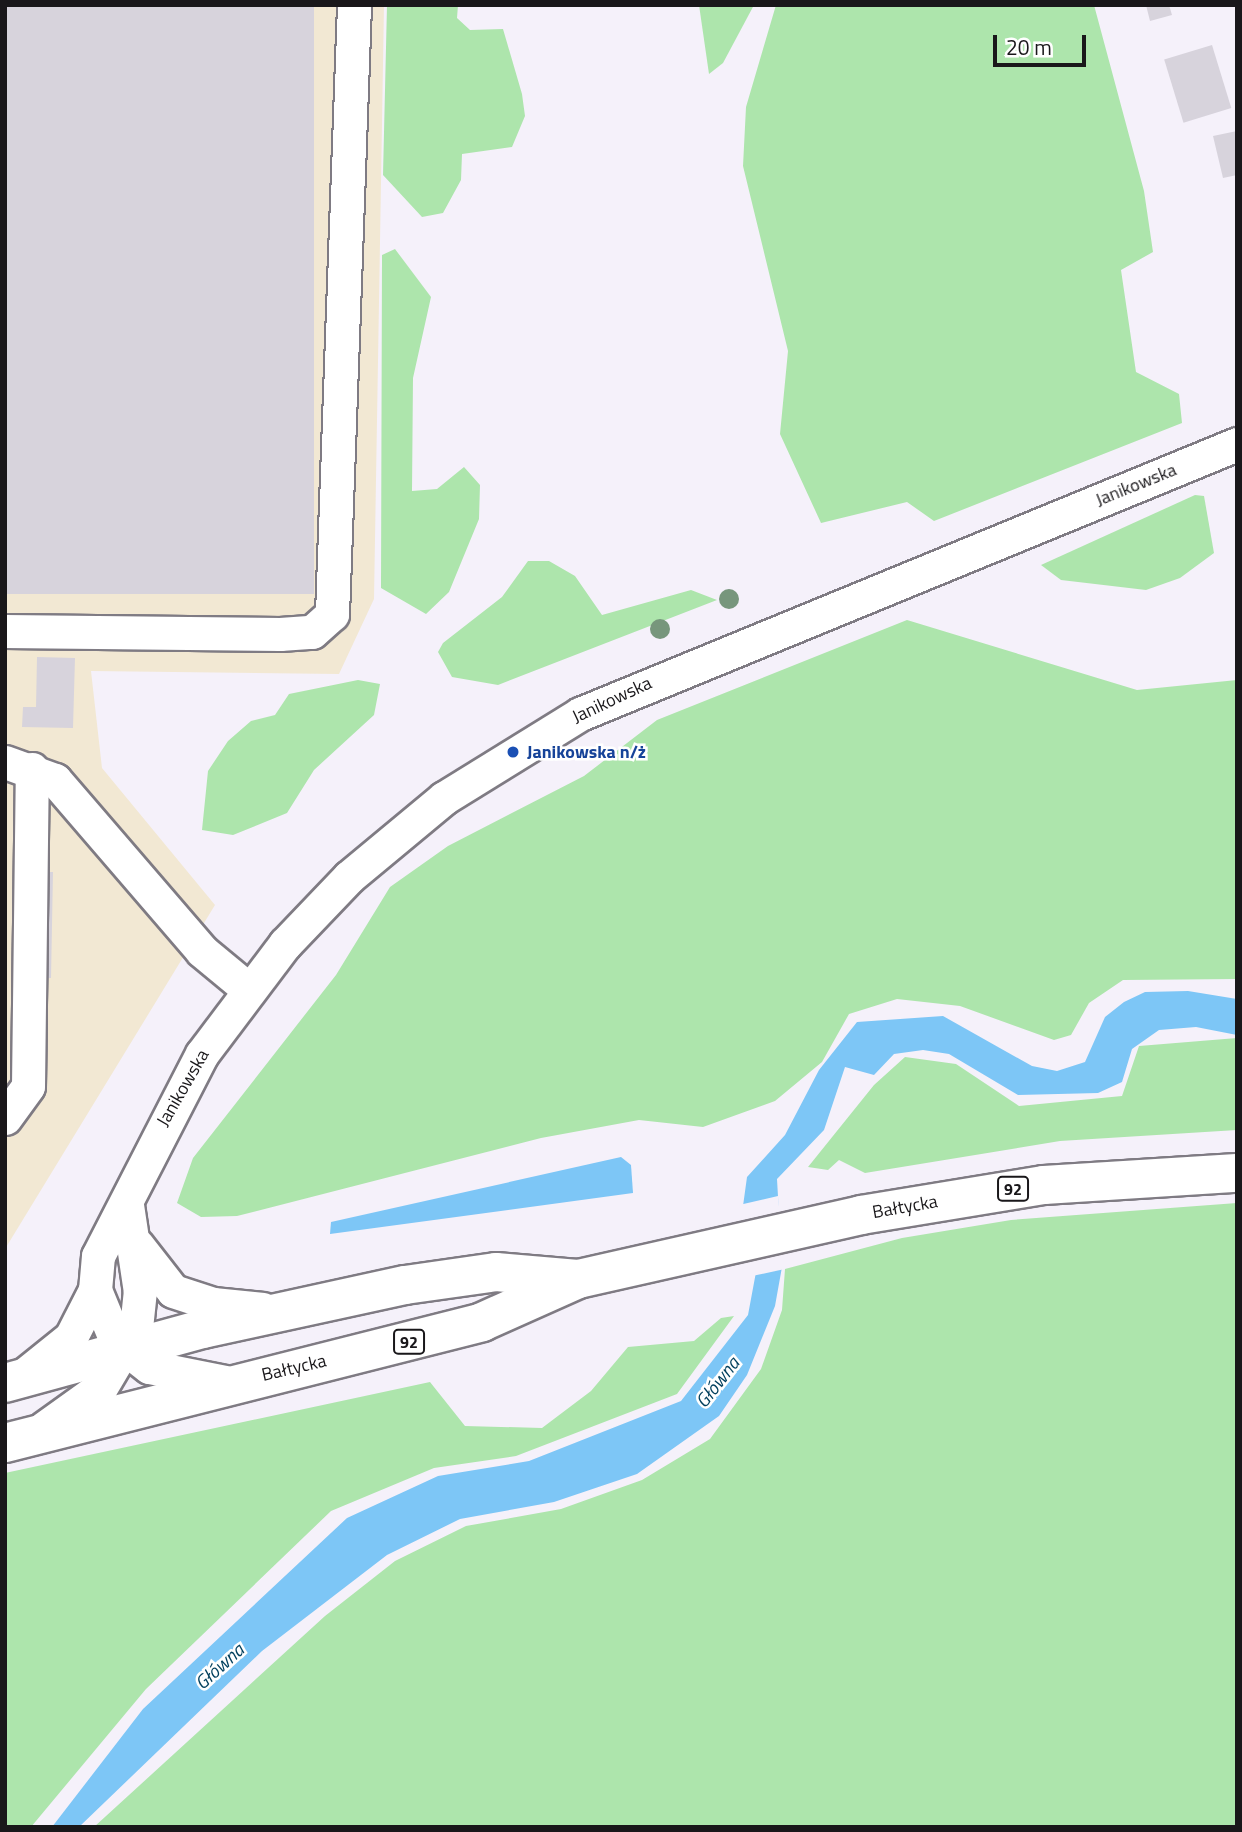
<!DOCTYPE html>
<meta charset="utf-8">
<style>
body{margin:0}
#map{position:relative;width:1242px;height:1832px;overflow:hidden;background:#f5f1fa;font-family:"Titillium Web",sans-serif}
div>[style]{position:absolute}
.industrial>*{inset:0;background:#f2e8d3}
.green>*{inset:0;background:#ade5ac}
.water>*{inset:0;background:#7dc6f6}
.pier>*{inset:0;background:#f5f1fa}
.building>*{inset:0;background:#d7d3dc;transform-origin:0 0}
.roads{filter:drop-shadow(2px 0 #7f7b83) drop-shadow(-2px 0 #7f7b83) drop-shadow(0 2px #7f7b83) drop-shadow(0 -2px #7f7b83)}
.minor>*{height:33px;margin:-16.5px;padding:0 16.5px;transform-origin:16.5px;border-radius:16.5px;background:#fff}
.major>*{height:38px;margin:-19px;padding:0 19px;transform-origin:19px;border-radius:19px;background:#fff}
.trees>*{width:20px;height:20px;margin:-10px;border-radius:50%;background:#77967c}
.dots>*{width:19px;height:19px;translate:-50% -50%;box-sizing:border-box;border:4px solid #fff;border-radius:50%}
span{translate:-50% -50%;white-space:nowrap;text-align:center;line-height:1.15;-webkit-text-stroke:5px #fff;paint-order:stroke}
.shield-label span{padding:2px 5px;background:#fff;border:2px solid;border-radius:5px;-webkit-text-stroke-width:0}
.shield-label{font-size:16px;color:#19171a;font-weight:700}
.street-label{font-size:18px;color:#19171a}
.transit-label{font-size:18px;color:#164399;font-weight:700}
.left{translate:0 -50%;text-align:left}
.water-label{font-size:19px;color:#003f5d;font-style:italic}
.frame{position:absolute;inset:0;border:7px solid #19171a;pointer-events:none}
.scale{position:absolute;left:993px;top:35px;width:93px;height:32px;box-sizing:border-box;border:4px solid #19171a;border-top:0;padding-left:9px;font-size:21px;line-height:24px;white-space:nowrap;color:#19171a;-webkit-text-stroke:5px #fff;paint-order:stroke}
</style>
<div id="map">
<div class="industrial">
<div style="clip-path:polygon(5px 5px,384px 5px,374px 599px,339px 674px,91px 671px,102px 768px,215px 905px,5px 1249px)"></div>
</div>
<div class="green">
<div style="clip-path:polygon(387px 5px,458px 5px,457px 18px,470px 30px,503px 29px,522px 94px,525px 116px,512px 147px,462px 154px,461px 180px,443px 213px,422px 217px,383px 175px)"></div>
<div style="clip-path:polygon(699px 5px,754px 5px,723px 63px,709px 74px)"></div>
<div style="clip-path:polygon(776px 5px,1094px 5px,1144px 191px,1153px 252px,1121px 270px,1136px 372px,1179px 394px,1182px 423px,934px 521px,907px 502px,821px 523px,780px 434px,788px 351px,743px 166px,746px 107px)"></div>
<div style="clip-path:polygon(395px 249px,431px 297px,413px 378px,412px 491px,437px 489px,464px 467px,480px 485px,479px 519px,449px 592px,426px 614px,381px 588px,382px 255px)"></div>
<div style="clip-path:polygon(1195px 495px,1204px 496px,1214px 553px,1180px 578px,1146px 590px,1061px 580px,1041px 565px)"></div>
<div style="clip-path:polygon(528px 561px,549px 561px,575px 576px,602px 615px,691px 590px,717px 600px,498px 685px,452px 677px,438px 652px,443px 643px,502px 597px)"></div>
<div style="clip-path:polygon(907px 620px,1137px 690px,1237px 680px,1237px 979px,1123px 980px,1089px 1003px,1071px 1035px,1054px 1040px,960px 1006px,897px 999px,849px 1014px,822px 1062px,775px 1101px,703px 1127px,639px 1120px,541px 1138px,237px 1216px,201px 1217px,177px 1203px,193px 1158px,336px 975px,390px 887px,448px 846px,584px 776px,657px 720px)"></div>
<div style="clip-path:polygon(358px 680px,380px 684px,374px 715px,314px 770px,287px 813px,233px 835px,202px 830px,208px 771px,228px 741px,251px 721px,275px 715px,289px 694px)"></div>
<div style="clip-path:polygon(1237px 1038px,1237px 1130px,1060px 1141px,865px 1173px,839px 1160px,828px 1170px,808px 1167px,874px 1085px,905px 1057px,956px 1064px,1019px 1106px,1122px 1096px,1139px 1046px)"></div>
<div style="clip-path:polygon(1237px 1203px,1237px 1827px,94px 1827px,325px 1616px,395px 1561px,466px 1526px,561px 1509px,642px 1480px,710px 1439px,761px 1369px,782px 1310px,785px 1269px,902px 1238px,1011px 1220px)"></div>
<div style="clip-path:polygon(734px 1316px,677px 1394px,516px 1456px,434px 1468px,331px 1511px,146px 1689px,31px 1827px,5px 1827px,5px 1473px,430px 1382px,465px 1426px,542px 1428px,591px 1391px,628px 1347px,694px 1341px,721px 1318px)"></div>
</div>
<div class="water">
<div style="clip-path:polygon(1188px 991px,1237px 999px,1237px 1035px,1196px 1027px,1159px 1030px,1132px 1049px,1122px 1082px,1098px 1093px,1018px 1095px,949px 1054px,923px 1050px,894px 1054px,874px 1075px,845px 1067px,824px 1130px,777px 1179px,782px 1267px,775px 1306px,747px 1375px,719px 1416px,637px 1474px,554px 1502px,460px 1519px,387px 1555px,262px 1651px,79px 1827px,52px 1827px,143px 1709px,347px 1518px,438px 1476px,529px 1461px,681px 1401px,748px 1315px,756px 1272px,743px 1206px,747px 1177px,785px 1135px,819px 1070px,857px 1022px,943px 1016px,1032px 1066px,1057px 1071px,1085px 1062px,1105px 1017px,1124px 1002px,1145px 992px)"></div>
<div style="clip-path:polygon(621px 1157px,631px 1165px,633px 1193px,330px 1234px,331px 1222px)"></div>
</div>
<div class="pier">
<div style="clip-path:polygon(778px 1196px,785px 1269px,752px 1276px,739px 1205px)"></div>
</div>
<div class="building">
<div style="left:5px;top:5px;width:309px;height:589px"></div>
<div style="clip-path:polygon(1146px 5px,1169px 5px,1172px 15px,1150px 21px)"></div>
<div style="left:1212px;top:45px;width:66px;height:50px;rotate:73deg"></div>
<div style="clip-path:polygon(1237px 131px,1237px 175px,1223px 178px,1213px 136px)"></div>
<div style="clip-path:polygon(37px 657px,75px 658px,73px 728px,22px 727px,23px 707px,36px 707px)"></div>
<div style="clip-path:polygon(19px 872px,53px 872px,51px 978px,26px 979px)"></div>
</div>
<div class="roads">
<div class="minor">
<div style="left:5px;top:631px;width:275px;rotate:0.6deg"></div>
<div style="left:280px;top:634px;width:32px;rotate:-4deg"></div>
<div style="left:312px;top:632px;width:27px;rotate:-42deg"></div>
<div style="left:332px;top:614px;width:609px;rotate:-87.93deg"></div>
<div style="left:5px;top:762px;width:53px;rotate:19.8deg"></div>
<div style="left:55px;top:780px;width:225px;rotate:49.3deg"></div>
<div style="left:202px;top:951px;width:60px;rotate:39.6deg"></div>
<div style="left:5px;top:1118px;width:39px;rotate:-54deg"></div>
<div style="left:28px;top:1086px;width:317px;rotate:-89.3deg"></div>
<div style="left:137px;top:1245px;width:58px;rotate:52deg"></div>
<div style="left:173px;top:1291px;width:42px;rotate:18deg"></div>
<div style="left:213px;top:1304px;width:50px;rotate:5.7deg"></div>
<div style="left:25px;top:1374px;width:59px;rotate:-38.8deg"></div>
<div style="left:71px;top:1337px;width:53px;rotate:-62.9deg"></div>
<div style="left:225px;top:1382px;width:77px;rotate:-168.8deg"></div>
<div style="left:149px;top:1367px;width:42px;rotate:-141.8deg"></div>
<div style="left:116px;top:1341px;width:55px;rotate:-112.4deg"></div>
<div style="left:95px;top:1290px;width:34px;rotate:-85deg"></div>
<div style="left:98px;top:1256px;width:227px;rotate:-62.8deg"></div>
<div style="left:202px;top:1054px;width:138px;rotate:-53deg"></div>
<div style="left:285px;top:944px;width:93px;rotate:-46.3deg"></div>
<div style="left:349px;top:877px;width:124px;rotate:-39.7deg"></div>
<div style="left:444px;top:798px;width:160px;rotate:-31.7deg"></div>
<div style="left:580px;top:714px;width:710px;rotate:-22.34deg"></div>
<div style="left:44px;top:1428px;width:70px;rotate:-35.7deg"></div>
<div style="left:101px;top:1387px;width:69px;rotate:-59.3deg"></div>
<div style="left:136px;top:1328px;width:36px;rotate:-84deg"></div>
<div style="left:140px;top:1292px;width:88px;rotate:-98.5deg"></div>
</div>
<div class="major">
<div style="left:5px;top:1383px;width:205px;rotate:-15.3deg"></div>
<div style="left:203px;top:1329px;width:207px;rotate:-12.3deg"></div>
<div style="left:405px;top:1285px;width:92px;rotate:-8.1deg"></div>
<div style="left:496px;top:1272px;width:82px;rotate:4.9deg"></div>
<div style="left:5px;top:1443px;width:492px;rotate:-14.2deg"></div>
<div style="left:482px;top:1322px;width:105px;rotate:-24.1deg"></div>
<div style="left:578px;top:1279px;width:290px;rotate:-12.7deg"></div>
<div style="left:861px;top:1215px;width:185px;rotate:-9.3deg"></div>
<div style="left:1044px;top:1185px;width:193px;rotate:-3.6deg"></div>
</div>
</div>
<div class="trees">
<div style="left:729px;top:599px"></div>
<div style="left:660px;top:629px"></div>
</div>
<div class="dots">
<div style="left:513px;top:752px;background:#1a4fb4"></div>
</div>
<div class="shield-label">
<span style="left:1013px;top:1189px">92</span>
<span style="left:409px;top:1342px">92</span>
</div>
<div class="street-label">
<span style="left:1136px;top:485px;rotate:-22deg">Janikowska</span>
<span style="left:612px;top:700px;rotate:-25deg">Janikowska</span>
<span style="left:183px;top:1088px;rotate:-60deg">Janikowska</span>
<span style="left:905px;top:1207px;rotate:-10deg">Bałtycka</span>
<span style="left:294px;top:1368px;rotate:-13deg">Bałtycka</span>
</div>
<div class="transit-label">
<span class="left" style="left:527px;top:752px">Janikowska n/ż</span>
</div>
<div class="water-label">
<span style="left:717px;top:1382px;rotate:-52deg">Główna</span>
<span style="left:219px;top:1666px;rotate:-42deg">Główna</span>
</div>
<div class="frame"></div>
<div class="scale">20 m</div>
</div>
